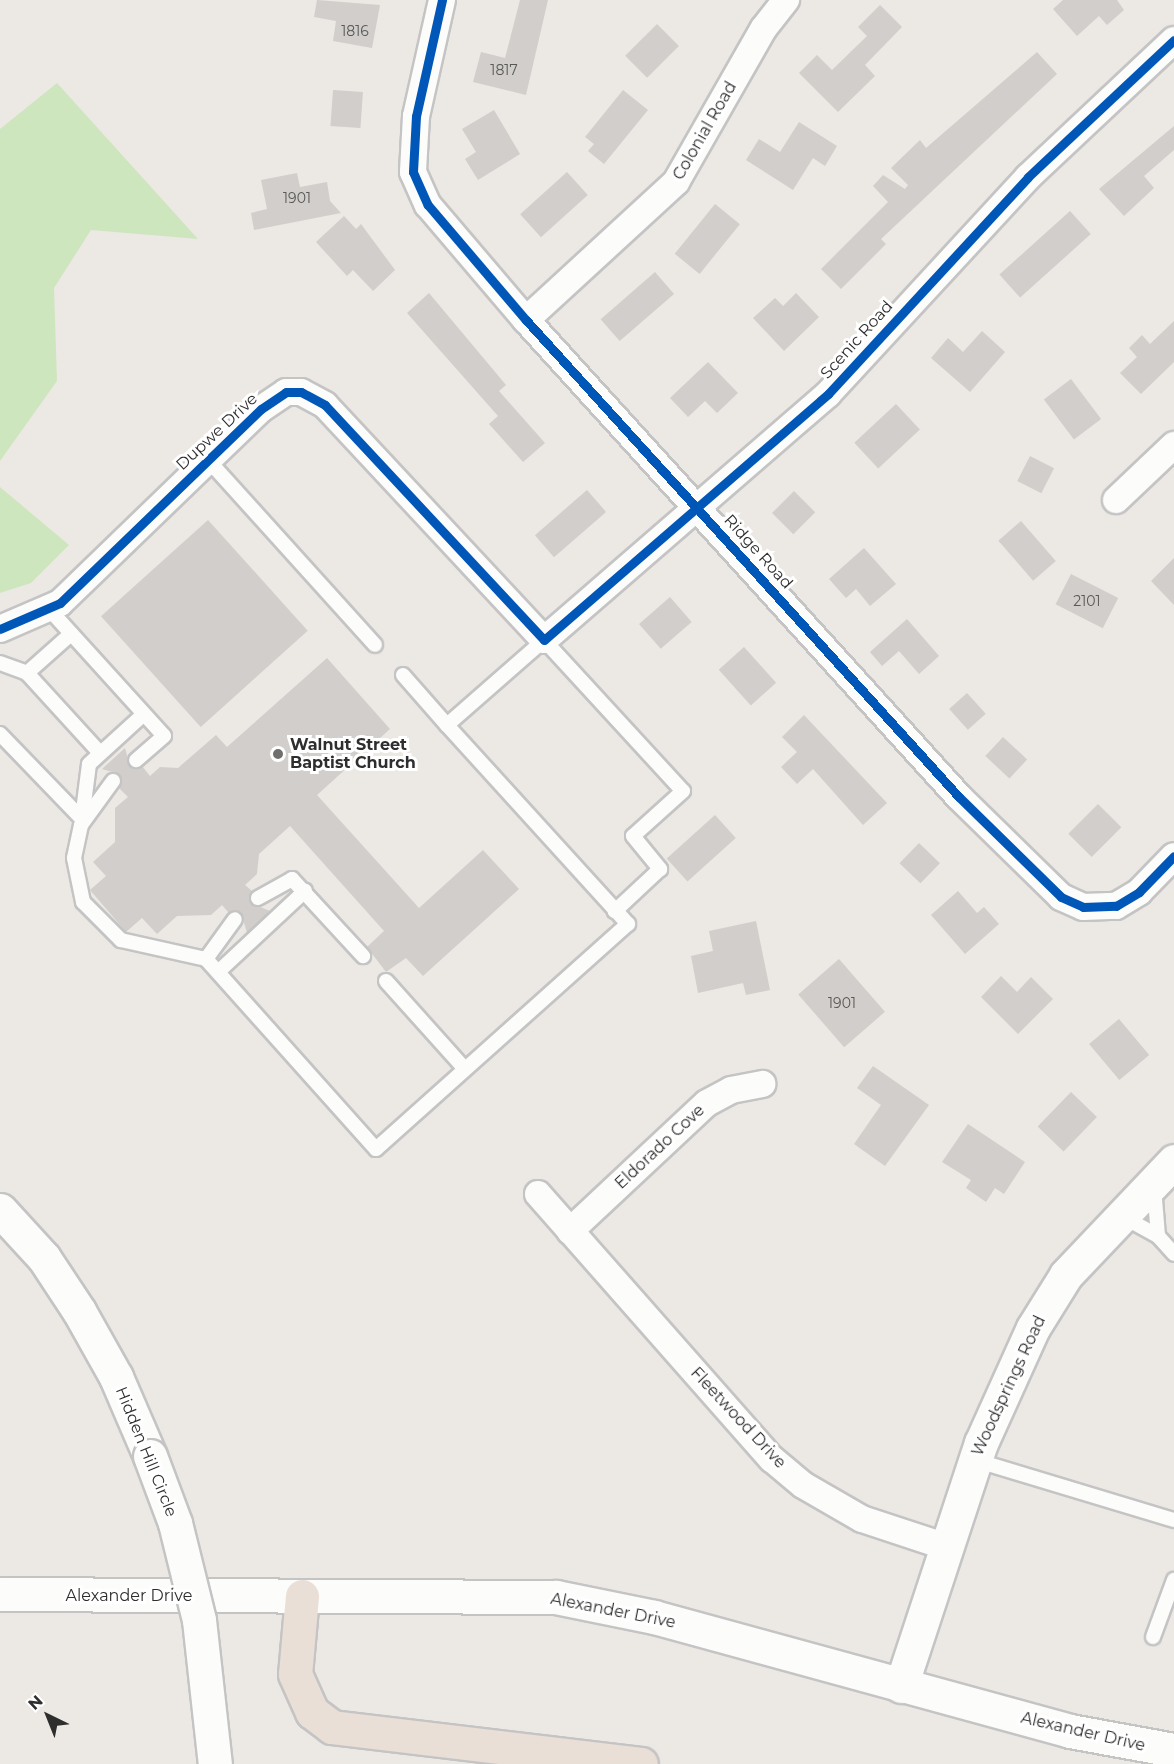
<!DOCTYPE html>
<style>
body{margin:0}
#map{position:relative;width:1174px;height:1764px;overflow:hidden;background:#ece8e4;font-family:Montserrat,sans-serif}
div>[style]{position:absolute}
.green>*{inset:0;background:#cee6be}
.building>*{inset:0;background:#d1cecb;transform-origin:0 0}
.roads{filter:drop-shadow(2px 0 #c5c4c5) drop-shadow(-2px 0 #c5c4c5) drop-shadow(0 2px #c5c4c5) drop-shadow(0 -2px #c5c4c5)}
.lane>*{height:14px;margin:-7px;padding:0 7px;transform-origin:7px;border-radius:7px;background:#fcfcfb}
.street>*{height:26px;margin:-13px;padding:0 13px;transform-origin:13px;border-radius:13px;background:#fcfcfb}
.secondary>*{height:33px;margin:-16.5px;padding:0 16.5px;transform-origin:16.5px;border-radius:16.5px;background:#fcfcfb}
.highway>*{height:33px;margin:-16.5px;padding:0 16.5px;transform-origin:16.5px;border-radius:16.5px;background:#eadfd6}
.bridges{filter:drop-shadow(2px 0 #c5c4c5) drop-shadow(-2px 0 #c5c4c5) drop-shadow(0 2px #c5c4c5) drop-shadow(0 -2px #c5c4c5)}
.secondary-bridge>*{height:33px;margin:-16.5px;padding:0 16.5px;transform-origin:16.5px;border-radius:16.5px;background:#fcfcfb}
.cycleway>*{height:9px;margin:-4.5px;padding:0 4.5px;transform-origin:4.5px;border-radius:4.5px;background:#0057b8}
.dots>*{width:16px;height:16px;translate:-50% -50%;box-sizing:border-box;border:3px solid #fff;border-radius:50%}
span{translate:-50% -50%;white-space:nowrap;text-align:center;line-height:1.15;-webkit-text-stroke:6px #fff;paint-order:stroke}
.number-label{font-size:14px;color:#585857}
.number-label span{-webkit-text-stroke-width:0}
.street-label{font-size:16px;color:#2e2e2e}
.poi-label{font-size:16px;color:#2e2e2e;font-weight:700}
.left{translate:0 -50%;text-align:left}
.north{position:absolute;left:18px;top:1686px;width:60px;height:60px;-webkit-text-stroke:4px #fff;paint-order:stroke;rotate:317deg;font-size:16px;font-weight:700;line-height:24px;text-align:center;color:#2e2e2e}
.north::after{content:'';display:block;margin:auto;width:21px;height:27px;background:#2e2e2e;clip-path:polygon(50% 0,100% 100%,50% 72%,0 100%)}
</style>
<div id="map">
<div class="green">
<div style="clip-path:polygon(57px 83px,198px 239px,91px 230px,54px 288px,57px 381px,0 461px,0 129px)"></div>
<div style="clip-path:polygon(0 487px,69px 545px,31px 583px,0 593px)"></div>
</div>
<div class="building">
<div style="clip-path:polygon(317px 0,380px 5px,372px 48px,333px 41px,336px 21px,314px 17px)"></div>
<div style="clip-path:polygon(520px 0,548px 0,526px 95px,473px 82px,481px 52px,505px 58px)"></div>
<div style="clip-path:polygon(1063px 0,1117px 0,1124px 10px,1107px 25px,1099px 16px,1077px 36px,1053px 9px)"></div>
<div style="clip-path:polygon(880px 5px,902px 27px,865px 65px,875px 76px,838px 112px,799px 73px,817px 55px,832px 70px,867px 36px,858px 27px)"></div>
<div style="left:657px;top:24px;width:31px;height:45px;rotate:45deg"></div>
<div style="clip-path:polygon(1037px 52px,1057px 74px,881px 239px,886px 244px,841px 289px,821px 269px,888px 202px,873px 186px,883px 175px,905px 189px,908px 185px,891px 168px,920px 140px,926px 148px)"></div>
<div style="left:333px;top:90px;width:30px;height:36px;rotate:4deg"></div>
<div style="clip-path:polygon(623px 90px,648px 110px,604px 164px,588px 151px,594px 144px,585px 137px)"></div>
<div style="clip-path:polygon(494px 110px,520px 154px,478px 180px,465px 159px,476px 152px,462px 129px)"></div>
<div style="clip-path:polygon(799px 122px,837px 146px,825px 166px,813px 158px,793px 190px,746px 160px,759px 139px,780px 152px)"></div>
<div style="clip-path:polygon(1174px 126px,1174px 150px,1144px 176px,1154px 188px,1124px 216px,1099px 189px)"></div>
<div style="left:567px;top:172px;width:31px;height:63px;rotate:48deg"></div>
<div style="clip-path:polygon(297px 173px,300px 187px,327px 182px,330px 201px,341px 213px,254px 230px,251px 213px,267px 209px,261px 180px)"></div>
<div style="left:715px;top:204px;width:32px;height:64px;rotate:39deg"></div>
<div style="left:1070px;top:211px;width:31px;height:95px;rotate:48deg"></div>
<div style="clip-path:polygon(344px 216px,356px 229px,361px 224px,395px 270px,373px 291px,353px 270px,347px 276px,316px 242px)"></div>
<div style="left:655px;top:272px;width:29px;height:72px;rotate:49deg"></div>
<div style="clip-path:polygon(429px 293px,506px 385px,499px 391px,545px 443px,523px 462px,489px 424px,498px 416px,407px 313px)"></div>
<div style="clip-path:polygon(796px 293px,819px 317px,784px 351px,753px 318px,775px 298px,783px 306px)"></div>
<div style="clip-path:polygon(1174px 321px,1174px 362px,1141px 394px,1120px 373px,1137px 357px,1129px 348px,1142px 335px,1150px 344px)"></div>
<div style="clip-path:polygon(982px 331px,1005px 352px,970px 392px,931px 358px,948px 338px,963px 352px)"></div>
<div style="clip-path:polygon(708px 362px,738px 393px,717px 413px,705px 401px,688px 417px,670px 398px)"></div>
<div style="left:1071px;top:379px;width:50px;height:34px;rotate:53deg"></div>
<div style="left:896px;top:404px;width:35px;height:57px;rotate:47deg"></div>
<div style="left:1030px;top:456px;width:27px;height:28px;rotate:27deg"></div>
<div style="left:587px;top:490px;width:29px;height:69px;rotate:49deg"></div>
<div style="left:794px;top:491px;width:30px;height:31px;rotate:45deg"></div>
<div style="left:208px;top:520px;width:149px;height:144px;rotate:48deg"></div>
<div style="left:1021px;top:521px;width:53px;height:30px;rotate:49deg"></div>
<div style="clip-path:polygon(864px 548px,896px 584px,870px 606px,856px 589px,846px 598px,829px 579px)"></div>
<div style="clip-path:polygon(1174px 558px,1174px 605px,1151px 581px)"></div>
<div style="left:1071px;top:574px;width:53px;height:34px;rotate:27deg"></div>
<div style="left:670px;top:597px;width:33px;height:41px;rotate:49deg"></div>
<div style="clip-path:polygon(907px 619px,939px 656px,919px 674px,899px 651px,882px 666px,870px 652px)"></div>
<div style="left:744px;top:647px;width:48px;height:34px;rotate:48deg"></div>
<div style="clip-path:polygon(327px 658px,390px 729px,317px 795px,419px 908px,483px 850px,519px 889px,423px 976px,406px 958px,386px 972px,367px 947px,384px 931px,290px 826px,259px 854px,257px 874px,245px 885px,252px 891px,250px 903px,270px 911px,247px 933px,241px 912px,229px 913px,222px 905px,211px 915px,177px 916px,157px 934px,142px 918px,126px 932px,90px 890px,106px 876px,93px 862px,115px 842px,115px 808px,128px 797px,119px 788px,119px 774px,102px 769px,125px 748px,130px 766px,142px 766px,150px 776px,160px 767px,178px 768px,216px 735px,227px 747px)"></div>
<div style="left:967px;top:693px;width:28px;height:24px;rotate:48deg"></div>
<div style="clip-path:polygon(804px 715px,887px 803px,863px 825px,813px 769px,797px 784px,781px 767px,797px 752px,782px 737px)"></div>
<div style="left:1003px;top:737px;width:33px;height:26px;rotate:43deg"></div>
<div style="left:1098px;top:804px;width:33px;height:42px;rotate:45deg"></div>
<div style="left:715px;top:815px;width:31px;height:65px;rotate:48deg"></div>
<div style="left:919px;top:843px;width:29px;height:28px;rotate:44deg"></div>
<div style="clip-path:polygon(958px 891px,977px 913px,984px 907px,999px 924px,965px 954px,931px 915px)"></div>
<div style="clip-path:polygon(756px 921px,770px 990px,746px 995px,743px 983px,698px 993px,691px 956px,713px 951px,709px 931px)"></div>
<div style="left:839px;top:959px;width:70px;height:54px;rotate:49deg"></div>
<div style="clip-path:polygon(1001px 976px,1017px 992px,1031px 977px,1053px 999px,1018px 1034px,981px 997px)"></div>
<div style="left:1119px;top:1019px;width:47px;height:39px;rotate:50deg"></div>
<div style="clip-path:polygon(873px 1066px,929px 1105px,885px 1166px,854px 1144px,881px 1105px,857px 1088px)"></div>
<div style="left:1071px;top:1092px;width:36px;height:48px;rotate:44deg"></div>
<div style="clip-path:polygon(968px 1124px,1025px 1162px,1004px 1194px,995px 1188px,986px 1202px,966px 1188px,971px 1180px,942px 1162px)"></div>
</div>
<div class="roads">
<div class="lane">
<div style="left:208px;top:460px;width:249px;rotate:47.9deg"></div>
<div style="left:49px;top:609px;width:171px;rotate:47.8deg"></div>
<div style="left:164px;top:736px;width:37px;rotate:139deg"></div>
<div style="left:0;top:663px;width:29px;rotate:20deg"></div>
<div style="left:27px;top:673px;width:59px;rotate:-41.6deg"></div>
<div style="left:27px;top:673px;width:108px;rotate:47.6deg"></div>
<div style="left:403px;top:675px;width:67px;rotate:48.7deg"></div>
<div style="left:447px;top:725px;width:129px;rotate:-41.2deg"></div>
<div style="left:544px;top:640px;width:205px;rotate:47.4deg"></div>
<div style="left:683px;top:791px;width:67px;rotate:138deg"></div>
<div style="left:633px;top:836px;width:43px;rotate:50.7deg"></div>
<div style="left:660px;top:869px;width:62px;rotate:137deg"></div>
<div style="left:0;top:734px;width:118px;rotate:46deg"></div>
<div style="left:113px;top:781px;width:54px;rotate:126deg"></div>
<div style="left:81px;top:825px;width:34px;rotate:102deg"></div>
<div style="left:74px;top:858px;width:45px;rotate:78.4deg"></div>
<div style="left:83px;top:902px;width:54px;rotate:45deg"></div>
<div style="left:121px;top:940px;width:87px;rotate:12.6deg"></div>
<div style="left:206px;top:959px;width:255px;rotate:48.2deg"></div>
<div style="left:376px;top:1149px;width:338px;rotate:-41.8deg"></div>
<div style="left:628px;top:924px;width:269px;rotate:-132.3deg"></div>
<div style="left:82px;top:819px;width:55px;rotate:-82.7deg"></div>
<div style="left:89px;top:764px;width:74px;rotate:-42.3deg"></div>
<div style="left:258px;top:898px;width:39px;rotate:-29deg"></div>
<div style="left:292px;top:879px;width:105px;rotate:47.3deg"></div>
<div style="left:206px;top:959px;width:49px;rotate:-54.1deg"></div>
<div style="left:218px;top:972px;width:119px;rotate:-43deg"></div>
<div style="left:386px;top:981px;width:118px;rotate:48.1deg"></div>
<div style="left:1154px;top:1187px;width:49px;rotate:85.3deg"></div>
<div style="left:1158px;top:1236px;width:24px;rotate:48deg"></div>
<div style="left:1120px;top:1215px;width:43px;rotate:28.9deg"></div>
<div style="left:975px;top:1460px;width:208px;rotate:16.8deg"></div>
<div style="left:1153px;top:1637px;width:61px;rotate:-69.8deg"></div>
</div>
<div class="street">
<div style="left:442px;top:0;width:119px;rotate:102.6deg"></div>
<div style="left:416px;top:116px;width:56px;rotate:93.1deg"></div>
<div style="left:413px;top:172px;width:36px;rotate:66deg"></div>
<div style="left:428px;top:205px;width:151px;rotate:49.6deg"></div>
<div style="left:526px;top:320px;width:644px;rotate:47.77deg"></div>
<div style="left:959px;top:797px;width:143px;rotate:44.4deg"></div>
<div style="left:1061px;top:897px;width:24px;rotate:24deg"></div>
<div style="left:1083px;top:907px;width:33px;rotate:-2deg"></div>
<div style="left:1116px;top:906px;width:27px;rotate:-31deg"></div>
<div style="left:1139px;top:892px;width:50px;rotate:-45.8deg"></div>
<div style="left:526px;top:320px;width:204px;rotate:-42.6deg"></div>
<div style="left:676px;top:182px;width:177px;rotate:-60.3deg"></div>
<div style="left:764px;top:28px;width:36px;rotate:-52deg"></div>
<div style="left:1116px;top:500px;width:80px;rotate:-43.5deg"></div>
<div style="left:0;top:629px;width:65px;rotate:-23.4deg"></div>
<div style="left:60px;top:603px;width:279px;rotate:-44deg"></div>
<div style="left:261px;top:409px;width:30px;rotate:-34deg"></div>
<div style="left:286px;top:392px;width:15px"></div>
<div style="left:301px;top:392px;width:27px;rotate:28deg"></div>
<div style="left:325px;top:405px;width:321px;rotate:47deg"></div>
<div style="left:544px;top:640px;width:376px;rotate:-40.9deg"></div>
<div style="left:828px;top:394px;width:295px;rotate:-47.3deg"></div>
<div style="left:1028px;top:177px;width:200px;rotate:-43.2deg"></div>
<div style="left:538px;top:1194px;width:354px;rotate:48.6deg"></div>
<div style="left:772px;top:1459px;width:40px;rotate:40deg"></div>
<div style="left:803px;top:1485px;width:68px;rotate:30deg"></div>
<div style="left:862px;top:1519px;width:89px;rotate:18.2deg"></div>
<div style="left:570px;top:1231px;width:187px;rotate:-43.1deg"></div>
<div style="left:707px;top:1103px;width:27px;rotate:-28deg"></div>
<div style="left:731px;top:1090px;width:32px;rotate:-11deg"></div>
</div>
<div class="secondary">
<div style="left:0;top:1210px;width:65px;rotate:47.5deg"></div>
<div style="left:44px;top:1258px;width:64px;rotate:56.6deg"></div>
<div style="left:79px;top:1311px;width:76px;rotate:60.7deg"></div>
<div style="left:116px;top:1377px;width:86px;rotate:66.7deg"></div>
<div style="left:0;top:1594px;width:556px;rotate:0.31deg"></div>
<div style="left:556px;top:1597px;width:100px;rotate:11.5deg"></div>
<div style="left:654px;top:1617px;width:431px;rotate:15.3deg"></div>
<div style="left:1070px;top:1731px;width:106px;rotate:10.4deg"></div>
<div style="left:901px;top:1686px;width:256px;rotate:-71.8deg"></div>
<div style="left:981px;top:1443px;width:126px;rotate:-65.7deg"></div>
<div style="left:1033px;top:1328px;width:62px;rotate:-58.1deg"></div>
<div style="left:1066px;top:1275px;width:157px;rotate:-46.5deg"></div>
</div>
<div class="highway">
<div style="left:302px;top:1596px;width:78px;rotate:95.1deg"></div>
<div style="left:295px;top:1674px;width:42px;rotate:65.9deg"></div>
<div style="left:312px;top:1712px;width:25px;rotate:37deg"></div>
<div style="left:332px;top:1727px;width:311px;rotate:6.8deg"></div>
</div>
</div>
<div class="bridges">
<div class="secondary-bridge">
<div style="left:150px;top:1456px;width:72px;rotate:69.5deg"></div>
<div style="left:175px;top:1523px;width:100px;rotate:76.1deg"></div>
<div style="left:199px;top:1620px;width:145px;rotate:83.7deg"></div>
</div>
</div>
<div class="cycleway">
<div style="left:442px;top:0;width:119px;rotate:102.6deg"></div>
<div style="left:416px;top:116px;width:56px;rotate:93.1deg"></div>
<div style="left:413px;top:172px;width:36px;rotate:66deg"></div>
<div style="left:428px;top:205px;width:151px;rotate:49.6deg"></div>
<div style="left:526px;top:320px;width:644px;rotate:47.77deg"></div>
<div style="left:959px;top:797px;width:143px;rotate:44.4deg"></div>
<div style="left:1061px;top:897px;width:24px;rotate:24deg"></div>
<div style="left:1083px;top:907px;width:33px;rotate:-2deg"></div>
<div style="left:1116px;top:906px;width:27px;rotate:-31deg"></div>
<div style="left:1139px;top:892px;width:50px;rotate:-45.8deg"></div>
<div style="left:0;top:629px;width:65px;rotate:-23.4deg"></div>
<div style="left:60px;top:603px;width:279px;rotate:-44deg"></div>
<div style="left:261px;top:409px;width:30px;rotate:-34deg"></div>
<div style="left:286px;top:392px;width:15px"></div>
<div style="left:301px;top:392px;width:27px;rotate:28deg"></div>
<div style="left:325px;top:405px;width:321px;rotate:47deg"></div>
<div style="left:544px;top:640px;width:376px;rotate:-40.9deg"></div>
<div style="left:828px;top:394px;width:295px;rotate:-47.3deg"></div>
<div style="left:1028px;top:177px;width:200px;rotate:-43.2deg"></div>
</div>
<div class="dots">
<div style="left:278px;top:754px;background:#706f6e"></div>
</div>
<div class="number-label">
<span style="left:355px;top:31px">1816</span>
<span style="left:504px;top:70px">1817</span>
<span style="left:297px;top:198px">1901</span>
<span style="left:1087px;top:601px">2101</span>
<span style="left:842px;top:1003px">1901</span>
</div>
<div class="street-label">
<span style="left:705px;top:131px;rotate:-60deg">Colonial Road</span>
<span style="left:857px;top:340px;rotate:-48deg">Scenic Road</span>
<span style="left:217px;top:432px;rotate:-43deg">Dupwe Drive</span>
<span style="left:758px;top:552px;rotate:48deg">Ridge Road</span>
<span style="left:660px;top:1147px;rotate:-43deg">Eldorado Cove</span>
<span style="left:1009px;top:1386px;rotate:-65deg">Woodsprings Road</span>
<span style="left:738px;top:1418px;rotate:47deg">Fleetwood Drive</span>
<span style="left:146px;top:1452px;rotate:68deg">Hidden Hill Circle</span>
<span style="left:129px;top:1596px">Alexander Drive</span>
<span style="left:613px;top:1611px;rotate:11deg">Alexander Drive</span>
<span style="left:1083px;top:1732px;rotate:13deg">Alexander Drive</span>
</div>
<div class="poi-label">
<span class="left" style="left:290px;top:754px">Walnut Street<br>Baptist Church</span>
</div>
<div class="north">N</div>
</div>
